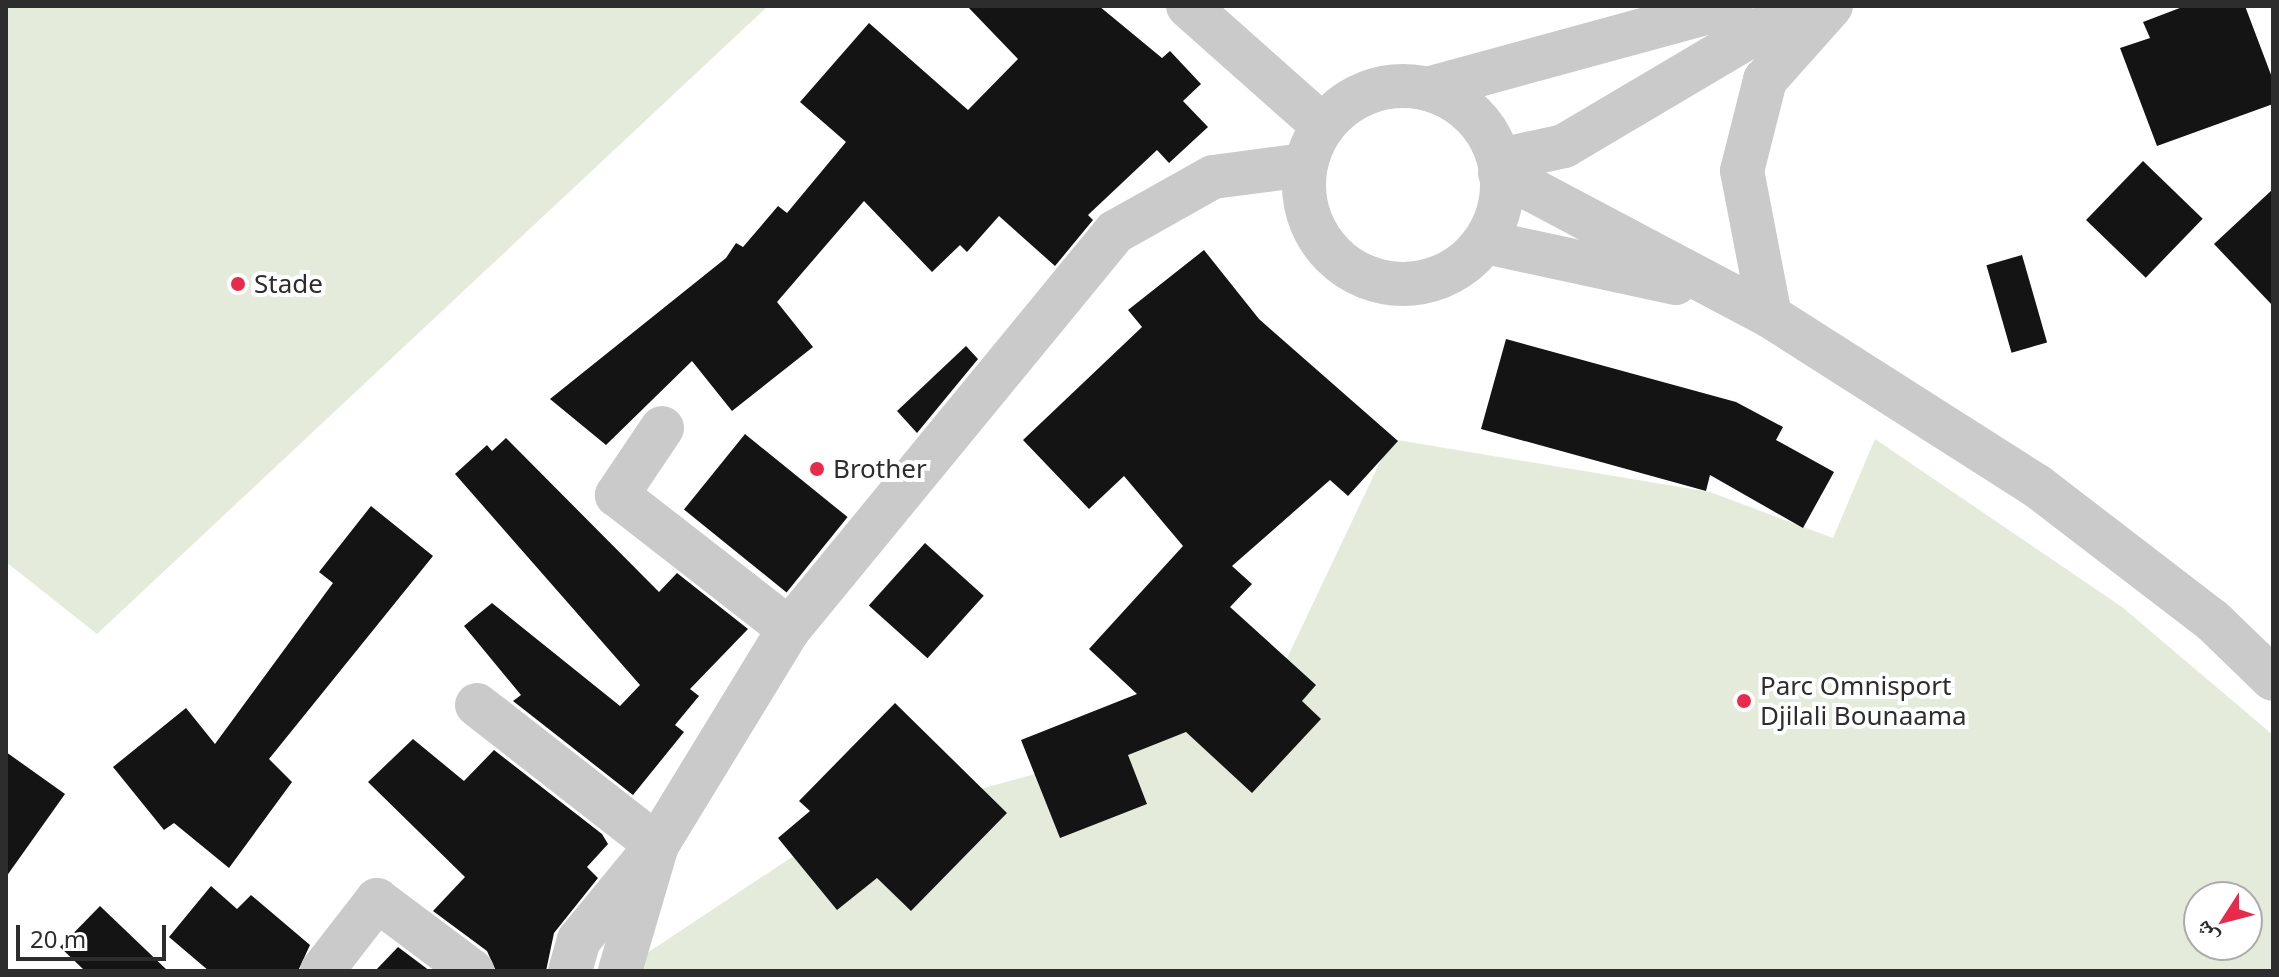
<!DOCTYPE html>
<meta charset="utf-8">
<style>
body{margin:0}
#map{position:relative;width:2279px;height:977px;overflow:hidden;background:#fff;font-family:"Noto Sans","Noto Naskh Arabic",sans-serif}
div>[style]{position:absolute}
.green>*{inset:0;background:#e5ebda}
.building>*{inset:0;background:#141414;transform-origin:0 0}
.minor>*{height:44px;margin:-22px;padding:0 22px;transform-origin:22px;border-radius:22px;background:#cacaca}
.minor>.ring{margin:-22px;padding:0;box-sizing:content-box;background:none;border:44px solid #cacaca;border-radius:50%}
.dots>*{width:22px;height:22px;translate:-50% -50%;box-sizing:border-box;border:4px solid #fff;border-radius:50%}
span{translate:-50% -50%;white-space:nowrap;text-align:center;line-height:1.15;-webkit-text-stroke:8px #fff;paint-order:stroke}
.poi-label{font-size:26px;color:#2d2d2d}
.left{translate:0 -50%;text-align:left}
.frame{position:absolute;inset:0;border:8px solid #2d2d2d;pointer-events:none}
.north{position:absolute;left:2183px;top:881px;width:80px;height:80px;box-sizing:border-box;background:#fff;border:2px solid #ababab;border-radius:50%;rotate:234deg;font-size:22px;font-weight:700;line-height:32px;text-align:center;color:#2d2d2d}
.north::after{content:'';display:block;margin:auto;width:28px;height:36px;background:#e82b4a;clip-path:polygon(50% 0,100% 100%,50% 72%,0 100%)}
.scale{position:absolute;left:16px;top:925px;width:150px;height:36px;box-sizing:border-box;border:4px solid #2d2d2d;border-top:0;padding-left:10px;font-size:24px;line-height:28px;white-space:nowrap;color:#2d2d2d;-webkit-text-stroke:6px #fff;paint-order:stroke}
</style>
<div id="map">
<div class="green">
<div style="clip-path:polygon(6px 6px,768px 6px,97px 634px,6px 562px)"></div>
<div style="clip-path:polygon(evenodd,1391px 439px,1710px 492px,1833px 538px,1875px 439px,2122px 607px,2273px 735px,2273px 971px,641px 971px,644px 955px,860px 812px,973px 791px,1192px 731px,1271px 692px,1391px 439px,2199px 897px,2247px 897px,2247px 945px,2199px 945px,2199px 897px)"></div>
</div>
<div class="building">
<div style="clip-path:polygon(967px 6px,1099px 6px,1162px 58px,1170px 51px,1201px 84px,1183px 101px,1208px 127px,1169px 163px,1157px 150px,1088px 215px,1093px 220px,1055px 266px,999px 216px,967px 252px,960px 245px,932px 272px,864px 201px,777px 302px,813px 347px,732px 411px,692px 361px,606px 445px,550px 399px,726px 258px,736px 243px,743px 247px,778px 206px,787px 213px,846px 142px,800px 102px,869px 23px,968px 110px,1018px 59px)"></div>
<div style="clip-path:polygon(2185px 6px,2245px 6px,2273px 80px,2273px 104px,2157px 146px,2120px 48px,2150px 38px,2143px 22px)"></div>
<div style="left:2143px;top:161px;width:83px;height:82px;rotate:44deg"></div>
<div style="clip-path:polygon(2273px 189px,2273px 306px,2214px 244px)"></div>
<div style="clip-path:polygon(1204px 250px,1259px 319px,1398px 441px,1348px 496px,1330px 480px,1232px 566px,1252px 584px,1230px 607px,1316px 685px,1302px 701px,1321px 719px,1252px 793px,1186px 732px,1128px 755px,1147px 804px,1060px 838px,1021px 740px,1137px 694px,1089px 649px,1183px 546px,1124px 476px,1089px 509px,1023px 440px,1142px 327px,1128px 310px)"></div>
<div style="left:2022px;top:255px;width:91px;height:37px;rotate:74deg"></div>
<div style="clip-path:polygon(1506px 339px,1736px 402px,1783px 427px,1776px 440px,1834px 472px,1803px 528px,1710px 475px,1706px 491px,1481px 429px)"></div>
<div style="clip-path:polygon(966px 346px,978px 359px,917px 433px,897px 411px)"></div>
<div style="left:745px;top:434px;width:132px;height:97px;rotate:39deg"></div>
<div style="clip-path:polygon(506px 438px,659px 592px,677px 573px,748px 629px,690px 689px,699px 696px,675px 725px,684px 732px,633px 795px,513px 701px,521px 695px,464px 626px,492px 603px,620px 706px,640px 685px,455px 474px,487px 445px,492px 451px)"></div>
<div style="clip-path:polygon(371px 506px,433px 556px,269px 759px,292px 782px,229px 868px,174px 823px,164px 830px,113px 767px,186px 708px,215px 744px,333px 583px,319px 572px)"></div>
<div style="left:925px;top:543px;width:79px;height:84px;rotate:42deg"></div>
<div style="clip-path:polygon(895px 703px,1007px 813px,911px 911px,877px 878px,837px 910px,778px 838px,810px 811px,799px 801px)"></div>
<div style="clip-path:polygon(413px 739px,464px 781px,494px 750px,602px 834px,608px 844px,587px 867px,598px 878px,554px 933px,546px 971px,496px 971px,487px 951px,433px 911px,465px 877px,368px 782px)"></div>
<div style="clip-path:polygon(6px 752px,65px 794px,6px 877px)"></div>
<div style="clip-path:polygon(211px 886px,237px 909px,251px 895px,310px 945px,298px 971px,209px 971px,169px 937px)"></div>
<div style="clip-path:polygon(100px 906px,168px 971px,85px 971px,60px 947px)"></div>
<div style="clip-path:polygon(398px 947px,430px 971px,375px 971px)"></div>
</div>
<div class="minor">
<div style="left:1188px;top:6px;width:179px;rotate:41.6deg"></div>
<div class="ring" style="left:1304px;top:86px;width:154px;height:154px"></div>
<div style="left:1431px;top:88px;width:311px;rotate:-15.3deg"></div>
<div style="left:1500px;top:160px;width:66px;rotate:-12.3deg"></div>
<div style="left:1564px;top:146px;width:275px;rotate:-30.6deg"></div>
<div style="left:1500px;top:173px;width:306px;rotate:27.9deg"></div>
<div style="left:1770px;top:316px;width:317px;rotate:32.5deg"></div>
<div style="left:2037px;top:486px;width:222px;rotate:37.5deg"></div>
<div style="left:2213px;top:621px;width:83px;rotate:44deg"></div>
<div style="left:1486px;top:242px;width:194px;rotate:12.2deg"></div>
<div style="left:1770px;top:316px;width:148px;rotate:-100.9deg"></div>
<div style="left:1742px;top:171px;width:94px;rotate:-75.8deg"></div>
<div style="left:1765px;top:80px;width:99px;rotate:-48.3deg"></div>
<div style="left:662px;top:428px;width:81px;rotate:123.9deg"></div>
<div style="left:617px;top:495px;width:218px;rotate:37.9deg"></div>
<div style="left:477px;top:705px;width:228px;rotate:37.9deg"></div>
<div style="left:657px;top:845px;width:131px;rotate:106.4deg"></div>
<div style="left:322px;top:971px;width:90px;rotate:-52.2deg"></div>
<div style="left:377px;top:900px;width:119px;rotate:36.8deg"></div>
<div style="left:570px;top:971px;width:32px;rotate:-74deg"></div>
<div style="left:579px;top:940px;width:123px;rotate:-50.6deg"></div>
<div style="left:657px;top:845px;width:253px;rotate:-58.6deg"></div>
<div style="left:789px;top:629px;width:514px;rotate:-50.61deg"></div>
<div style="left:1115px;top:232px;width:112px;rotate:-29.3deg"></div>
<div style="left:1213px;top:177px;width:92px;rotate:-7.5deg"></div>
</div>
<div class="dots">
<div style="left:238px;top:284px;background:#e82b4a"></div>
<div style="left:817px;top:469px;background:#e82b4a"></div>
<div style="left:1744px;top:701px;background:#e82b4a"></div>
</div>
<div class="poi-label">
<span class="left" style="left:254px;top:284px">Stade</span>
<span class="left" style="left:833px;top:469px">Brother</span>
<span class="left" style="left:1760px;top:701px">Parc Omnisport<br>Djilali Bounaama</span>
</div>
<div class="frame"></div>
<div class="north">ش</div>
<div class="scale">20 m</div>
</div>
